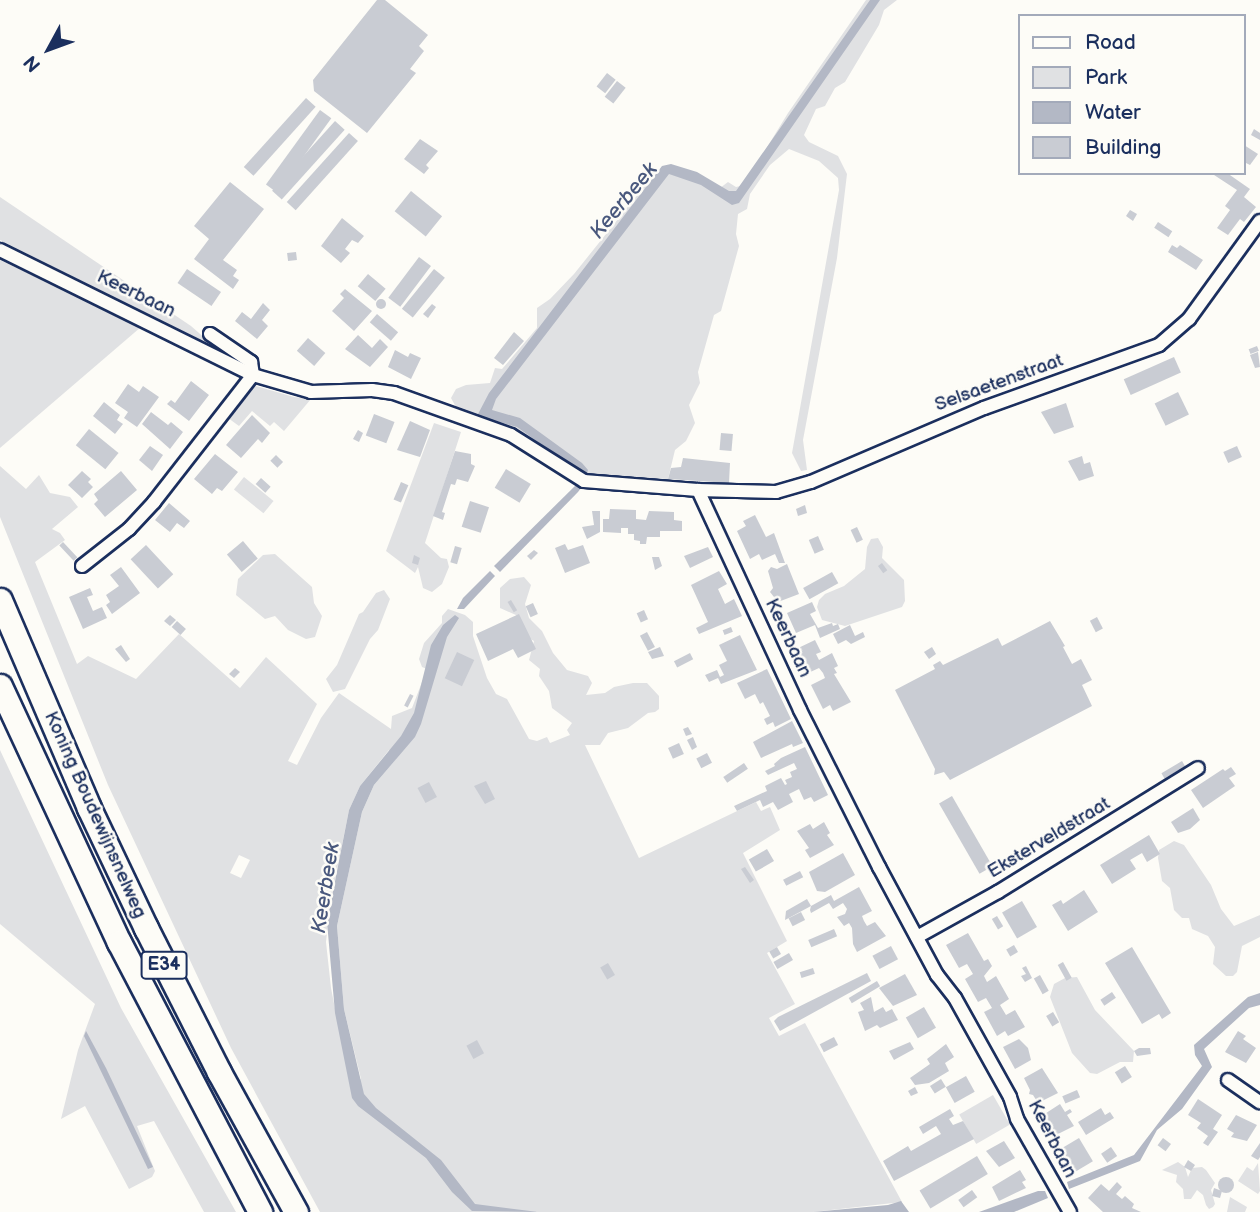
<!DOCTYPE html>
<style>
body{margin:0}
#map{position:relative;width:1260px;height:1212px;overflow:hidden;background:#fdfcf7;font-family:"Balsamiq Sans",sans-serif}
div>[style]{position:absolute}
.green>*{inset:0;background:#e0e1e3;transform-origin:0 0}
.water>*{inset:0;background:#b3b8c5}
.building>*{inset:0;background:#c9ccd3;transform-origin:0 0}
.round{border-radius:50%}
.roads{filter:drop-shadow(2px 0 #1b2f5e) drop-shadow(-2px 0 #1b2f5e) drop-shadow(0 2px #1b2f5e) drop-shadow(0 -2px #1b2f5e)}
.minor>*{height:12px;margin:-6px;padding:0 6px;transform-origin:6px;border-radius:6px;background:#fdfcf7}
.motorway>*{height:23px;margin:-11.5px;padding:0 11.5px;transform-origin:11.5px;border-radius:11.5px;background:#fdfcf7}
span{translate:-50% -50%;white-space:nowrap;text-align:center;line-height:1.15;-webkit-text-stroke:5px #fdfcf7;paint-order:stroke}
.shield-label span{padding:2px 5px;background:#fdfcf7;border:2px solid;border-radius:5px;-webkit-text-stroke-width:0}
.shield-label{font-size:18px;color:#1b2f5e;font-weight:700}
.street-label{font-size:19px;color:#1b2f5e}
.water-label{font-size:21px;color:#49587d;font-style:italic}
.legend{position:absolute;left:1018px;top:14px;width:228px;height:161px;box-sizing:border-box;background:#fdfcf7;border:2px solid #a3aaba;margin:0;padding:9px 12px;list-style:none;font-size:21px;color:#1b2f5e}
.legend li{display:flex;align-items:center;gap:14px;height:35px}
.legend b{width:35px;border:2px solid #a3aaba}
.north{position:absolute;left:14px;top:14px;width:70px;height:70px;-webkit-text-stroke:5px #fdfcf7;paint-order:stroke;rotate:229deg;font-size:19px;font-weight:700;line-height:28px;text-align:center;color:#1b2f5e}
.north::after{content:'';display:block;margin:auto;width:24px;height:32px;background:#1b2f5e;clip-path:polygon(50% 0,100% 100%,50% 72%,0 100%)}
</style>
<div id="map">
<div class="green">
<div style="clip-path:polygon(866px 0,897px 0,884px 10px,879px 25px,845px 82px,835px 88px,825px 106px,816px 109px,804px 135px,809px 142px,838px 156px,847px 174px,837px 258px,803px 440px,807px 470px,801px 471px,792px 453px,839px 190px,838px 178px,819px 161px,789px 149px,770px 165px,750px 194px,747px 209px,738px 214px,736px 234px,739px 246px,721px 311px,714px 315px,698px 372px,700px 383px,689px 405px,695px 423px,686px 441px,675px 450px,668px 479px,584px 475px,514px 429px,457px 409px,451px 398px,456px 389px,466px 385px,490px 383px,495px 368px,502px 369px,537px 328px,537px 308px,550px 299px,574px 274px,638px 194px,646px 179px,671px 172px,720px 188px,728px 182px,736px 187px,744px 185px,788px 113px)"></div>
<div style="clip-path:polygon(0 197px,191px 326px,207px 340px,207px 344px,0 240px)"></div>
<div style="clip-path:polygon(0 260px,141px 327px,0 448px)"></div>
<div style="clip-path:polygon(256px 386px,294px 397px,311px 399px,284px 431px,274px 422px,270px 426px,252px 411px,239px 426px,228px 418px)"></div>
<div style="clip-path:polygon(434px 423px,461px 432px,425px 543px,441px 558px,447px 559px,449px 567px,442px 584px,432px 592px,423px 588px,418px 567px,415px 573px,386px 551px)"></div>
<div style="clip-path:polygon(evenodd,0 466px,26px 489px,39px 475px,50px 493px,70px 497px,78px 507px,52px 529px,60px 533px,65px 540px,35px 562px,77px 664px,88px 656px,136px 679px,179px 634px,240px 688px,266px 657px,317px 704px,288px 761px,297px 765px,321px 718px,339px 693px,391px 729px,392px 716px,412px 708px,427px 669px,422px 667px,419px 659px,424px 643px,442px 623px,442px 616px,448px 609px,465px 615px,473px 622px,473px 636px,487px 678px,496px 694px,507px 699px,529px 739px,537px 741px,547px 737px,550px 743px,570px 735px,567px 730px,572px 723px,552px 708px,549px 691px,539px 676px,540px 669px,529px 660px,534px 641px,527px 637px,516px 615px,500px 608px,500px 588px,510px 579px,524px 577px,531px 585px,525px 604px,529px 618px,542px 631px,553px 653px,567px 670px,588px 676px,592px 683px,586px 695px,605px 693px,614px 687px,633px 683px,647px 683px,659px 696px,659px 709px,655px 712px,648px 713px,628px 728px,608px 733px,600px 745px,585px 745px,639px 858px,756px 802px,761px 811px,770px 807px,780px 830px,743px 853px,787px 941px,767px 953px,795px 1004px,769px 1018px,779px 1036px,805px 1023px,902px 1202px,813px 1212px,320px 1212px,231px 1048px,108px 785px,0 517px,0 466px,389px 750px,396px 759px,374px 785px,362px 812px,337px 926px,344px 1009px,361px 1079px,350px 1085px,331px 988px,326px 942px,330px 905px,349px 810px,360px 786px,389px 750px,0 466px,239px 855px,250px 860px,241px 878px,230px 873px,239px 855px)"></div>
<div style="left:244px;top:477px;width:38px;height:16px;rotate:39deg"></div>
<div style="clip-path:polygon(878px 538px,883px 547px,882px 558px,904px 580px,905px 601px,902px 607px,845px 626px,822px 620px,817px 607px,819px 600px,825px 594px,844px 586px,865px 569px,867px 547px,871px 539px)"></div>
<div style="clip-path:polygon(275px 554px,312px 587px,314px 603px,322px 616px,315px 637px,306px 639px,288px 630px,275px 616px,265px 619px,236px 595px,238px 579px,263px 555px)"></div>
<div style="clip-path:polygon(384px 590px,390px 599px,378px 630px,370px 639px,345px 689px,333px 692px,326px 679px,337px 665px,359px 614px,363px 612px,376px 593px)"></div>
<div style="clip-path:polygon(0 750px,121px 1008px,236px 1212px,204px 1212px,154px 1121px,137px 1126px,155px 1171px,152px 1177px,129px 1189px,85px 1106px,61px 1119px,78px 1050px,95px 1004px,0 924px)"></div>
<div style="clip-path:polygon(1174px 841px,1184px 845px,1211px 885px,1221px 909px,1234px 926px,1260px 915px,1260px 937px,1242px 946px,1237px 972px,1233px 976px,1226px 976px,1213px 964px,1215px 947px,1208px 936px,1192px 929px,1189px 918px,1182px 918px,1174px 910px,1170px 888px,1162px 881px,1158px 858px,1159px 850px)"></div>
<div style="clip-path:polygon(1077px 977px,1095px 1010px,1134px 1051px,1133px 1062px,1120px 1062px,1097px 1074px,1090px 1073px,1072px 1053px,1050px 997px,1054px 984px,1065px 978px)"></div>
<div style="left:993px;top:1095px;width:34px;height:39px;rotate:60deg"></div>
<div style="clip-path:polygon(1178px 1162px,1185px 1167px,1188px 1177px,1192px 1168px,1202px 1167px,1206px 1170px,1215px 1183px,1211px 1190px,1215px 1204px,1213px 1207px,1209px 1209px,1206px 1205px,1203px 1195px,1197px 1190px,1191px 1199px,1184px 1199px,1183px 1189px,1176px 1182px,1177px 1175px,1162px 1170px)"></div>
<div style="clip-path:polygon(1258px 1163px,1260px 1191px,1258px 1194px,1238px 1181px,1247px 1167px,1253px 1171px)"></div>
<div style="clip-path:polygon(1230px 1197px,1247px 1207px,1245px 1212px,1227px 1212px)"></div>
</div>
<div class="water">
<div style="clip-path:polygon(870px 0,880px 0,739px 203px,732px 205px,701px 185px,669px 174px,496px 399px,492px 410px,520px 418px,582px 463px,588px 470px,587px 473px,584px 475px,517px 427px,477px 416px,489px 393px,662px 166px,671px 164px,697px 172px,729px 191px,736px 191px)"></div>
<div style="clip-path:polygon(577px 484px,581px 488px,578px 492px,500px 572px,494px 566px)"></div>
<div style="clip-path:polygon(490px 571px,495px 576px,464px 609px,457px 609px,463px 598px)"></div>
<div style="clip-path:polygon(455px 615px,459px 618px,447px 637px,421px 724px,415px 737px,374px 785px,362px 812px,337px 926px,344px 1009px,364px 1094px,376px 1108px,441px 1160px,475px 1204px,538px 1212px,472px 1211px,452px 1192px,426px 1158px,358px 1106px,352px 1098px,335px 1013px,327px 922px,349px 810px,360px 786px,401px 736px,414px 713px,431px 645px,443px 625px)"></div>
<div style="clip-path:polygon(1260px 993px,1260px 1005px,1249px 1008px,1204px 1049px,1212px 1067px,1182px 1109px,1157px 1130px,1140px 1161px,1069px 1189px,1067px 1182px,1134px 1155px,1202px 1066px,1195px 1055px,1194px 1045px,1248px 997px)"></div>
<div style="clip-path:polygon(86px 1031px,106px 1068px,153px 1167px,148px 1169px,84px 1036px)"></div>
<div style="clip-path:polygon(1038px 1191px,1045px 1191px,1048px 1198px,1014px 1212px,979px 1212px)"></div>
<div style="clip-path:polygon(901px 1201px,909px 1212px,813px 1212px,888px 1205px)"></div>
</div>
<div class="building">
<div style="clip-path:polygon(377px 0,385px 0,428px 35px,419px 46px,424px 51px,410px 69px,416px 73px,367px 133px,314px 91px,313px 80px)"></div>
<div style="left:607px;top:73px;width:11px;height:17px;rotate:38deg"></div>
<div style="left:617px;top:81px;width:11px;height:20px;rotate:38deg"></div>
<div style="left:306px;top:98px;width:13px;height:93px;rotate:42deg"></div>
<div style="left:320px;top:110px;width:14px;height:92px;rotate:36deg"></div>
<div style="left:335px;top:121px;width:13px;height:94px;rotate:42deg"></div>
<div style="clip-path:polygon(1254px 129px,1260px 133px,1260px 140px,1251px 135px)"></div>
<div style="left:349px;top:133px;width:12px;height:93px;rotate:42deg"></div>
<div style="clip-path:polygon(420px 139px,438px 151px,426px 165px,429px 168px,424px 174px,404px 159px)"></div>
<div style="clip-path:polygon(1244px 145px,1258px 154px,1250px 165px,1244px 162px)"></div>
<div style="clip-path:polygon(1211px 173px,1227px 173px,1250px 189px,1244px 197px,1256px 207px,1244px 222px,1240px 219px,1228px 235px,1217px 228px,1230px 210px,1225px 206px,1237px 190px)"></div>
<div style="clip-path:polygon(230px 182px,264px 209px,223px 260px,237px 270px,233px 276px,239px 280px,233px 289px,194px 259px,209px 239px,194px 226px)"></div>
<div style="left:411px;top:191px;width:40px;height:26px;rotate:39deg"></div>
<div style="clip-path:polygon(1130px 210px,1137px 214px,1133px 221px,1126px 216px)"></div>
<div style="clip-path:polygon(342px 218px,364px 236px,358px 243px,352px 240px,345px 249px,350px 253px,341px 263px,321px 246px)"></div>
<div style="left:1158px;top:222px;width:17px;height:7px;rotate:33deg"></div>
<div style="clip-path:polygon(1172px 245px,1177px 248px,1180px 245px,1203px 260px,1196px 270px,1168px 252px)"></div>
<div style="left:296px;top:252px;width:8px;height:9px;rotate:83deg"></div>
<div style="left:419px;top:257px;width:15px;height:51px;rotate:37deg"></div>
<div style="left:187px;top:269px;width:41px;height:17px;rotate:34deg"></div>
<div style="left:434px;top:269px;width:14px;height:51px;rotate:39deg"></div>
<div style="left:368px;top:274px;width:23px;height:16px;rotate:40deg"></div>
<div style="clip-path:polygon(345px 289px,372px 311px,354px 331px,332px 311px,344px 298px,340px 294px)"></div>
<div class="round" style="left:376px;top:299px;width:10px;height:10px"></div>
<div style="clip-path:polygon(263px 303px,270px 310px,262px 320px,268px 326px,257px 339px,235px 321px,242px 312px,251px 319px)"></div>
<div style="clip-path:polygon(432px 304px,436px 307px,428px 318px,423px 314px)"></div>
<div style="left:377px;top:314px;width:28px;height:11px;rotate:41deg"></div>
<div style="clip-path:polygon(514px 332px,524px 341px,503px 365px,494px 358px)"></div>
<div style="clip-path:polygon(358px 335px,372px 348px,380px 339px,388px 347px,370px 367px,345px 349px)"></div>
<div style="left:308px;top:338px;width:23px;height:17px;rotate:41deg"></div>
<div style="left:1257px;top:346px;width:5px;height:9px;rotate:68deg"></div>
<div style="clip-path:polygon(395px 350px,408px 357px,410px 353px,421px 358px,411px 379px,388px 367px)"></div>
<div style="clip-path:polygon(1258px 352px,1260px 367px,1255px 368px,1250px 355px)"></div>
<div style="left:1174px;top:357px;width:17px;height:55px;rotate:66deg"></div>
<div style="clip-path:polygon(191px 381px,209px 395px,189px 421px,167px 404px,171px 400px,175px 403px)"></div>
<div style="clip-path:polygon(128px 384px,139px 392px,143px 386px,159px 397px,137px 427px,124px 418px,128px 412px,115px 403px)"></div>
<div style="left:1178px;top:392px;width:25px;height:26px;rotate:64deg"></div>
<div style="clip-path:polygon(104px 402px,120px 415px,117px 420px,123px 424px,115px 434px,93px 416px)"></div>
<div style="clip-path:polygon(1066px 403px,1074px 427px,1054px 434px,1041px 412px)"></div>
<div style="clip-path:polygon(151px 412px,168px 425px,171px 422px,183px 432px,170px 449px,142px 424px)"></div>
<div style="left:374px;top:414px;width:22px;height:23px;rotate:21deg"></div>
<div style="clip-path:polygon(252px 415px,270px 433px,262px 443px,258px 439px,241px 458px,226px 445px)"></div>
<div style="clip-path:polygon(410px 421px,430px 430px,420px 457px,397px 450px)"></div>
<div style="left:89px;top:429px;width:38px;height:21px;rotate:39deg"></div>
<div style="clip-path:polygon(358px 430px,363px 433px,359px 442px,353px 439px)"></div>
<div style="left:721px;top:433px;width:12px;height:17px;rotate:5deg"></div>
<div style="clip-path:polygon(150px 446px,163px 455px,152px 471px,139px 460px)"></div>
<div style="left:1237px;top:446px;width:12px;height:15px;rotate:66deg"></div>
<div style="clip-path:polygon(455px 451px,471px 454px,471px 464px,475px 466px,468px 482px,457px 479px,455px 485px,451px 484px,442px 512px,445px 513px,443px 520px,433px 516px)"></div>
<div style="clip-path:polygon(215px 454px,238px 472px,222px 491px,217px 488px,212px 494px,194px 479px)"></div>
<div style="left:276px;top:455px;width:10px;height:8px;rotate:45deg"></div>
<div style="clip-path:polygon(1082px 456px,1084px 464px,1090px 462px,1094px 476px,1079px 481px,1068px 461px)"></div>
<div style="clip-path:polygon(683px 458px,730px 463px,729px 483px,668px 479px,671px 468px,681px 467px)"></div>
<div style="left:506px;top:469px;width:29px;height:22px;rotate:31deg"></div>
<div style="clip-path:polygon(82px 471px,91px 479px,88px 482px,93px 487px,82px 498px,68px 485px)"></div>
<div style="clip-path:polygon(121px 471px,137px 490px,105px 517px,94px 504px,98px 500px,94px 494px)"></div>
<div style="left:261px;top:478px;width:13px;height:8px;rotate:42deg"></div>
<div style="left:401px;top:482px;width:8px;height:19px;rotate:23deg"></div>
<div style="left:470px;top:501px;width:20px;height:27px;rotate:18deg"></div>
<div style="clip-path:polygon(169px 503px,190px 521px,184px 528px,177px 523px,170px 532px,155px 520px)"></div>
<div style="clip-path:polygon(805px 505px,807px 513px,798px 516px,796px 509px)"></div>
<div style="clip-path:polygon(610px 509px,636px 510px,636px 519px,646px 520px,649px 511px,674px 512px,674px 520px,682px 521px,682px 531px,660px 531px,660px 537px,647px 537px,646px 544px,640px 544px,640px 541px,634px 540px,634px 534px,628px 534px,628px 528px,621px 528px,621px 533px,603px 532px,603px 519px,609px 519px)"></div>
<div style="clip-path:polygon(592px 511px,600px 511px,600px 532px,587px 539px,582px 527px,594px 525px)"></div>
<div style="clip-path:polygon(755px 515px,766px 537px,774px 533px,785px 563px,779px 563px,775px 554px,762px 560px,759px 554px,750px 559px,737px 531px,746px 526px,743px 521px)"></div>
<div style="left:857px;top:527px;width:14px;height:7px;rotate:65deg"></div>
<div style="left:818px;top:536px;width:15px;height:10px;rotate:67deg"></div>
<div style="left:243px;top:541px;width:23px;height:21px;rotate:50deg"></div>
<div style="left:63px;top:542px;width:21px;height:5px;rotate:47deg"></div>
<div style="clip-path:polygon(565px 544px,568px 550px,583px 545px,590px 563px,565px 573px,555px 548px)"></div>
<div style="left:146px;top:545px;width:40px;height:21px;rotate:47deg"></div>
<div style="left:455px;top:546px;width:7px;height:17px;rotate:16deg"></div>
<div style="clip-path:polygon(708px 547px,713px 557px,690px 568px,684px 556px)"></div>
<div style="clip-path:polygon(534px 550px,538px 553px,531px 560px,527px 556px)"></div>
<div style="clip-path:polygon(414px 555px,420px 558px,418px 565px,412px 563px)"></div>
<div style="clip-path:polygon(652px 557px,659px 557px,662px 566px,655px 570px)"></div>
<div style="left:882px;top:563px;width:9px;height:5px;rotate:54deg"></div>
<div style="clip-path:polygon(787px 564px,799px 594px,778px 602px,770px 592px,773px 588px,768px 571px,771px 567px,777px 569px)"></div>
<div style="clip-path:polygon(121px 567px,140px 593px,112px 614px,106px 605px,110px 602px,106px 595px,119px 586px,110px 575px)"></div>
<div style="clip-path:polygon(719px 571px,727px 584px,718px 589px,725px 604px,734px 599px,742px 616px,699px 634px,696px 628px,708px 622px,691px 585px)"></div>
<div style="left:832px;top:572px;width:13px;height:33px;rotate:61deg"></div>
<div style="clip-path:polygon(90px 588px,93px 595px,87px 597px,93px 611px,102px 607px,107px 618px,83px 629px,69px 597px)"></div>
<div style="left:511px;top:600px;width:12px;height:4px;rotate:59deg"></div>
<div style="clip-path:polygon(812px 602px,816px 611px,810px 614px,818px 628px,832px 623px,833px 626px,838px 624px,840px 629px,820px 638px,815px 625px,796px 633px,787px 613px)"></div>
<div style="left:533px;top:603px;width:12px;height:8px;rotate:66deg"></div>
<div style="left:644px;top:610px;width:10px;height:8px;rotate:66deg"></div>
<div style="clip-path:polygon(519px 614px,536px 649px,518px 658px,513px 649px,488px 661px,476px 634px)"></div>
<div style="clip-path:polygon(170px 615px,176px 620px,170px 626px,164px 621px)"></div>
<div style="left:1097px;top:617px;width:13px;height:8px;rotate:63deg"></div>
<div style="left:177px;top:621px;width:12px;height:8px;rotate:42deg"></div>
<div style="clip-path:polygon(1050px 621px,1065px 646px,1063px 647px,1072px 664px,1081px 659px,1092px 680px,1082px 685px,1092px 706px,950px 780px,944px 772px,934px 775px,935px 769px,895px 690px,935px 669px,933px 665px,940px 661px,943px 665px,998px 638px,1002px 646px)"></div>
<div style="clip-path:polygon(850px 625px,855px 636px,863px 632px,865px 637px,851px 644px,846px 640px,838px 644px,833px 634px)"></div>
<div style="left:731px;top:627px;width:5px;height:9px;rotate:68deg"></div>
<div style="left:647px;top:632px;width:17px;height:8px;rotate:62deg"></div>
<div style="clip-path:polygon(740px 635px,757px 670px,721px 684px,718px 678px,709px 682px,705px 675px,717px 670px,720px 677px,724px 675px,719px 665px,727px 661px,719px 645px)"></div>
<div style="clip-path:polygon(815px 640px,821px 652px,816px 654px,819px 660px,832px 653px,838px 666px,834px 668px,837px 673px,834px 674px,851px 702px,833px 711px,830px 705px,823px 709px,811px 685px,825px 678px,823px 673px,819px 668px,806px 674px,794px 650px)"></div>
<div style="clip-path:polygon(121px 645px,130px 659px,126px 662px,115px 649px)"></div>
<div style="clip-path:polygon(660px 647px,664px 656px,652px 659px,648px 652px)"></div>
<div style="clip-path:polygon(932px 647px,936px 654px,929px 659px,924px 652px)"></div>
<div style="left:457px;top:652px;width:19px;height:29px;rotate:25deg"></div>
<div style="left:690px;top:653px;width:7px;height:18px;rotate:63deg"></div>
<div style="clip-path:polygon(235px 668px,240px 672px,234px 678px,229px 674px)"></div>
<div style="clip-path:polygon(767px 669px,791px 719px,775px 727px,773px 722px,767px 725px,764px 719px,770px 716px,763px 702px,760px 704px,755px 694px,745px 699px,737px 683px)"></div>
<div style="left:410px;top:694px;width:4px;height:13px;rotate:27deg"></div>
<div style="clip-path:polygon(792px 721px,803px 743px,793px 747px,792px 744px,761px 758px,753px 742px)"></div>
<div style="clip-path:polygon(688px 727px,692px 734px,686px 736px,683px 729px)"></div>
<div style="clip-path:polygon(693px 737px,697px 747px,692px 750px,687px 740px)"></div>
<div style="left:679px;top:743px;width:12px;height:12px;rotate:66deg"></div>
<div style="clip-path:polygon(805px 747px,828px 795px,814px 802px,811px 797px,804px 800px,799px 789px,789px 794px,793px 802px,778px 810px,773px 802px,763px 807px,760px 800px,737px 811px,734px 806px,767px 791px,765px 786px,781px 778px,785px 785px,787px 784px,785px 780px,792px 777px,790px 772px,797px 769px,794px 763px,768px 775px,765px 771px,775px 766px,774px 764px,781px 758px)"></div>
<div style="left:707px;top:753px;width:11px;height:12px;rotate:63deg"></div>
<div style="left:1182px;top:761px;width:6px;height:24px;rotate:59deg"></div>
<div style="left:744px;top:763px;width:7px;height:25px;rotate:56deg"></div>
<div style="clip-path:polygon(1231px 767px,1236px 774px,1229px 778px,1235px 786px,1203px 808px,1191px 790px,1223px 769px,1225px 771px)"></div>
<div style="clip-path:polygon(486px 781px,495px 799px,485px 804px,474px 786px)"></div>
<div style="left:429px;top:782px;width:17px;height:13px;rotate:62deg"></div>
<div style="left:952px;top:796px;width:81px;height:15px;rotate:60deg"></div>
<div style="clip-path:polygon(1193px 808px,1200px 820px,1190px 829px,1178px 833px,1171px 822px)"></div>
<div style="clip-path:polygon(824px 822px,830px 833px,827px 835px,834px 845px,810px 858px,805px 850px,809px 848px,797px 831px,810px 824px,813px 829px)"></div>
<div style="clip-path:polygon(1149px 835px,1160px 854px,1147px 862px,1142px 853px,1130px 860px,1136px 869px,1112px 884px,1100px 865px)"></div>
<div style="left:767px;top:849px;width:14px;height:21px;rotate:60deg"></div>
<div style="clip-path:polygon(843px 853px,855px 875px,825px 892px,817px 891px,809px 872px)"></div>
<div style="clip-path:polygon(745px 867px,754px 880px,750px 883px,741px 869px)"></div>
<div style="left:800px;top:871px;width:7px;height:19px;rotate:63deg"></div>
<div style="clip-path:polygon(859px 887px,872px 911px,862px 916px,864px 921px,867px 926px,875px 922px,886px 936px,857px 952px,853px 944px,852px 928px,849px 923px,844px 926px,837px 917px,845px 914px,847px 909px,843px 903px,833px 909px,829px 903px,811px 913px,810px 910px,811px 906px,831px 895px,834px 901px)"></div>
<div style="clip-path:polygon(1084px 890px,1098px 912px,1068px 931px,1052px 905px,1061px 900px,1063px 904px)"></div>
<div style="clip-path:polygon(807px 899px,811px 906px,785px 920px,786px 911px)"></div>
<div style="left:1022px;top:901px;width:30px;height:23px;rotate:60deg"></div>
<div style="left:801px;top:912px;width:9px;height:14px;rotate:63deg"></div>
<div style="left:997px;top:916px;width:12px;height:6px;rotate:59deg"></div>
<div style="left:834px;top:929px;width:8px;height:28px;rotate:67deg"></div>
<div style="clip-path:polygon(968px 933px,984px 961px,988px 959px,992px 966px,984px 976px,987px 982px,996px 976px,1009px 999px,1000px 1005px,1006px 1015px,1015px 1010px,1025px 1027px,1008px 1036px,1005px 1031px,997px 1036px,984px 1012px,992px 1008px,986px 998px,978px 1002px,965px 979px,973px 974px,967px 964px,959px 968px,946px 945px)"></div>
<div style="left:1014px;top:945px;width:8px;height:9px;rotate:60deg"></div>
<div style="left:891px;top:946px;width:15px;height:21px;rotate:62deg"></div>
<div style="left:777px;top:947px;width:8px;height:9px;rotate:60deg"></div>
<div style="clip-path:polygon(1132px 947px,1171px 1013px,1162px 1019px,1159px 1014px,1142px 1024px,1105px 963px)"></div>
<div style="left:789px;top:953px;width:8px;height:18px;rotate:60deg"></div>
<div style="left:1063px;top:962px;width:18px;height:6px;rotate:61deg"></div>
<div style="left:608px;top:963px;width:14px;height:9px;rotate:60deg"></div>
<div style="clip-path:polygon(1026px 966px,1032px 978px,1025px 982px,1021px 976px,1026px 974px,1022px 968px)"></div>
<div style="left:813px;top:968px;width:6px;height:14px;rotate:72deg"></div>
<div style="clip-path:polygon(867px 973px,871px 981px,780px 1031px,774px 1021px,778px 1017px)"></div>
<div style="clip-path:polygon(905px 974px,917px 995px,893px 1006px,879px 988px)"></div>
<div style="left:1040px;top:975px;width:18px;height:7px;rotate:61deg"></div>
<div style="left:877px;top:981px;width:6px;height:33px;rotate:59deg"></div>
<div style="left:1112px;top:992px;width:7px;height:14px;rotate:56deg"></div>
<div style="clip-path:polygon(871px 997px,874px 1012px,883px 1007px,886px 1012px,892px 1009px,898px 1020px,880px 1028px,877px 1025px,865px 1031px,858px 1012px,864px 1010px,860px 1003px)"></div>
<div style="left:924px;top:1007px;width:24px;height:21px;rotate:60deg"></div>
<div style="left:1053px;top:1012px;width:12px;height:8px;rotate:59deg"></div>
<div style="clip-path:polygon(1238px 1031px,1246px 1036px,1243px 1039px,1256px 1048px,1246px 1063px,1225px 1052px)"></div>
<div style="left:834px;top:1037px;width:9px;height:16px;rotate:63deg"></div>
<div style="clip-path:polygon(1019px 1039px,1028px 1048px,1031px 1060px,1015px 1069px,1003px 1047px)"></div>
<div style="left:477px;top:1040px;width:15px;height:12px;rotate:62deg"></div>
<div style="clip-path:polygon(910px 1042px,914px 1049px,894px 1060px,889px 1051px)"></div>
<div style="clip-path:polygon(946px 1044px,954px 1057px,945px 1063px,949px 1071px,929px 1083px,915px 1085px,910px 1078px,930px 1064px,927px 1059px)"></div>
<div style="clip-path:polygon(1139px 1048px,1150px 1048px,1151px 1054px,1137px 1056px,1134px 1051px)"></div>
<div style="left:1125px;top:1066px;width:13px;height:12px;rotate:58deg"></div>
<div style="clip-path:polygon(1042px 1068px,1058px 1093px,1038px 1103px,1033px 1095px,1029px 1094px,1030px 1090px,1024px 1078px)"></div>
<div style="left:966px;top:1076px;width:18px;height:23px;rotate:61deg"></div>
<div style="left:941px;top:1079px;width:9px;height:13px;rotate:58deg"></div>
<div style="clip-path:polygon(915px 1087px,918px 1093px,911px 1096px,908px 1091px)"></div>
<div style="left:1077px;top:1090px;width:8px;height:16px;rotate:67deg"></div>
<div style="clip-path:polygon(1198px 1099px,1222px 1115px,1213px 1129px,1218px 1132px,1208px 1146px,1203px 1143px,1208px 1136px,1197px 1128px,1201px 1123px,1188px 1115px)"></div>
<div style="clip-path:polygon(1060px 1104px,1065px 1112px,1070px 1109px,1072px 1112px,1067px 1115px,1074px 1126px,1052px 1137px,1040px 1117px)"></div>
<div style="clip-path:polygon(1101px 1108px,1105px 1115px,1110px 1112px,1114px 1118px,1086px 1135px,1078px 1122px)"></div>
<div style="clip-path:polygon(950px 1109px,954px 1116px,949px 1119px,953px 1125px,963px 1121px,974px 1139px,894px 1181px,883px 1161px,908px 1146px,911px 1151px,941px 1134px,936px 1126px,923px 1134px,919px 1127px)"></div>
<div style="clip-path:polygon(1236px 1115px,1257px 1125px,1247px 1141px,1231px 1137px,1234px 1133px,1227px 1129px)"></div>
<div style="left:1079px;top:1138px;width:27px;height:23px;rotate:59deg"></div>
<div style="left:1163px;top:1138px;width:10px;height:9px;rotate:37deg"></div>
<div style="clip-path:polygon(1004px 1141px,1015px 1158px,999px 1167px,986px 1151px)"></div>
<div style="clip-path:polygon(1260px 1143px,1260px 1157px,1258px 1160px,1251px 1156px)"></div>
<div style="left:1111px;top:1147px;width:11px;height:12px;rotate:56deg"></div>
<div style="left:977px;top:1156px;width:21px;height:67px;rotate:59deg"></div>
<div style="clip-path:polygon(1188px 1160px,1195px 1165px,1191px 1171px,1184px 1167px)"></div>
<div style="clip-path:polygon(1020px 1170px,1026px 1180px,1022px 1182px,1026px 1188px,999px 1201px,992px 1187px)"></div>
<div class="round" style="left:1218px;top:1177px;width:16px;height:16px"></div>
<div style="clip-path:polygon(1117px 1182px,1122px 1187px,1116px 1194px,1122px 1199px,1125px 1196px,1134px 1204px,1132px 1208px,1141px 1212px,1103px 1212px,1088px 1198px,1101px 1184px,1109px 1191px)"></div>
<div style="clip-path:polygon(1214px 1188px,1222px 1191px,1220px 1198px,1212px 1196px)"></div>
<div style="left:972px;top:1190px;width:9px;height:17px;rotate:54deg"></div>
</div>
<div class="roads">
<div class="minor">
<div style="left:0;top:250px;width:282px;rotate:26.3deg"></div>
<div style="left:253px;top:375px;width:60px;rotate:16.3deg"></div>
<div style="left:311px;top:392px;width:61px;rotate:-1.9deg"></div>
<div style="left:372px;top:390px;width:22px;rotate:8deg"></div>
<div style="left:394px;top:393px;width:124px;rotate:19.7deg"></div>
<div style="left:511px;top:435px;width:86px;rotate:32.2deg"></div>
<div style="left:584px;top:481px;width:114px;rotate:4.5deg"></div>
<div style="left:698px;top:490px;width:78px;rotate:1.5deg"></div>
<div style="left:776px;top:492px;width:36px;rotate:-16deg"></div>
<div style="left:811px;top:482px;width:188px;rotate:-23.2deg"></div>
<div style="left:984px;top:408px;width:186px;rotate:-19.8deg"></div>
<div style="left:1159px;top:345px;width:40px;rotate:-41deg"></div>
<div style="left:1189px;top:319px;width:121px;rotate:-54.1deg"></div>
<div style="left:210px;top:334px;width:50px;rotate:34.3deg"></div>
<div style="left:251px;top:362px;width:13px;rotate:81deg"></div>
<div style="left:698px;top:490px;width:242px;rotate:65.1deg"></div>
<div style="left:800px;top:710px;width:176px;rotate:63.3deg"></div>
<div style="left:879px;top:867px;width:123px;rotate:61.8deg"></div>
<div style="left:937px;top:975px;width:29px;rotate:52deg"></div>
<div style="left:955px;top:998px;width:113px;rotate:60.9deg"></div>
<div style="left:1010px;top:1097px;width:23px;rotate:72deg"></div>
<div style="left:1017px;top:1119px;width:107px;rotate:60.3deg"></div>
<div style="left:82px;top:566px;width:60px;rotate:-38.2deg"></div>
<div style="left:129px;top:529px;width:37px;rotate:-47deg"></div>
<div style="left:154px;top:502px;width:161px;rotate:-52.1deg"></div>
<div style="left:917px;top:937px;width:93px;rotate:-29.1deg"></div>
<div style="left:998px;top:892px;width:235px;rotate:-31.8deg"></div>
<div style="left:1228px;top:1080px;width:39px;rotate:35deg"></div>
</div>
<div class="motorway">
<div style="left:0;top:600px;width:226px;rotate:66.8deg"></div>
<div style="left:89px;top:808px;width:133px;rotate:64.6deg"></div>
<div style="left:146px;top:928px;width:161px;rotate:63.1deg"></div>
<div style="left:219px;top:1072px;width:160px;rotate:61.2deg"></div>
<div style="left:0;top:686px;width:282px;rotate:65.1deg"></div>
<div style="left:119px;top:942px;width:305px;rotate:62.4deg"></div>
</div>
</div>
<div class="shield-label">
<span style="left:164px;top:965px">E34</span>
</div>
<div class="street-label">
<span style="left:136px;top:294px;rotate:26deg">Keerbaan</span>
<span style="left:999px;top:383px;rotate:-20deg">Selsaetenstraat</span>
<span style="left:788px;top:638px;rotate:65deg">Keerbaan</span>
<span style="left:95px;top:815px;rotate:66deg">Koning Boudewijnsnelweg</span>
<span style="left:1049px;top:838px;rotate:-31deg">Eksterveldstraat</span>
<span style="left:1052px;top:1139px;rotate:63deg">Keerbaan</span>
</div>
<div class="water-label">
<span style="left:624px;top:201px;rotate:-50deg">Keerbeek</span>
<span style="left:326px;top:888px;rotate:-81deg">Keerbeek</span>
</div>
<ul class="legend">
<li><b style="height:9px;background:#fdfcf7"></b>Road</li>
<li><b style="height:19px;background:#e0e1e3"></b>Park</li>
<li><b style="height:19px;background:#b3b8c5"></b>Water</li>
<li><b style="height:19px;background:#c9ccd3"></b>Building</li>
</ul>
<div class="north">N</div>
</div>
